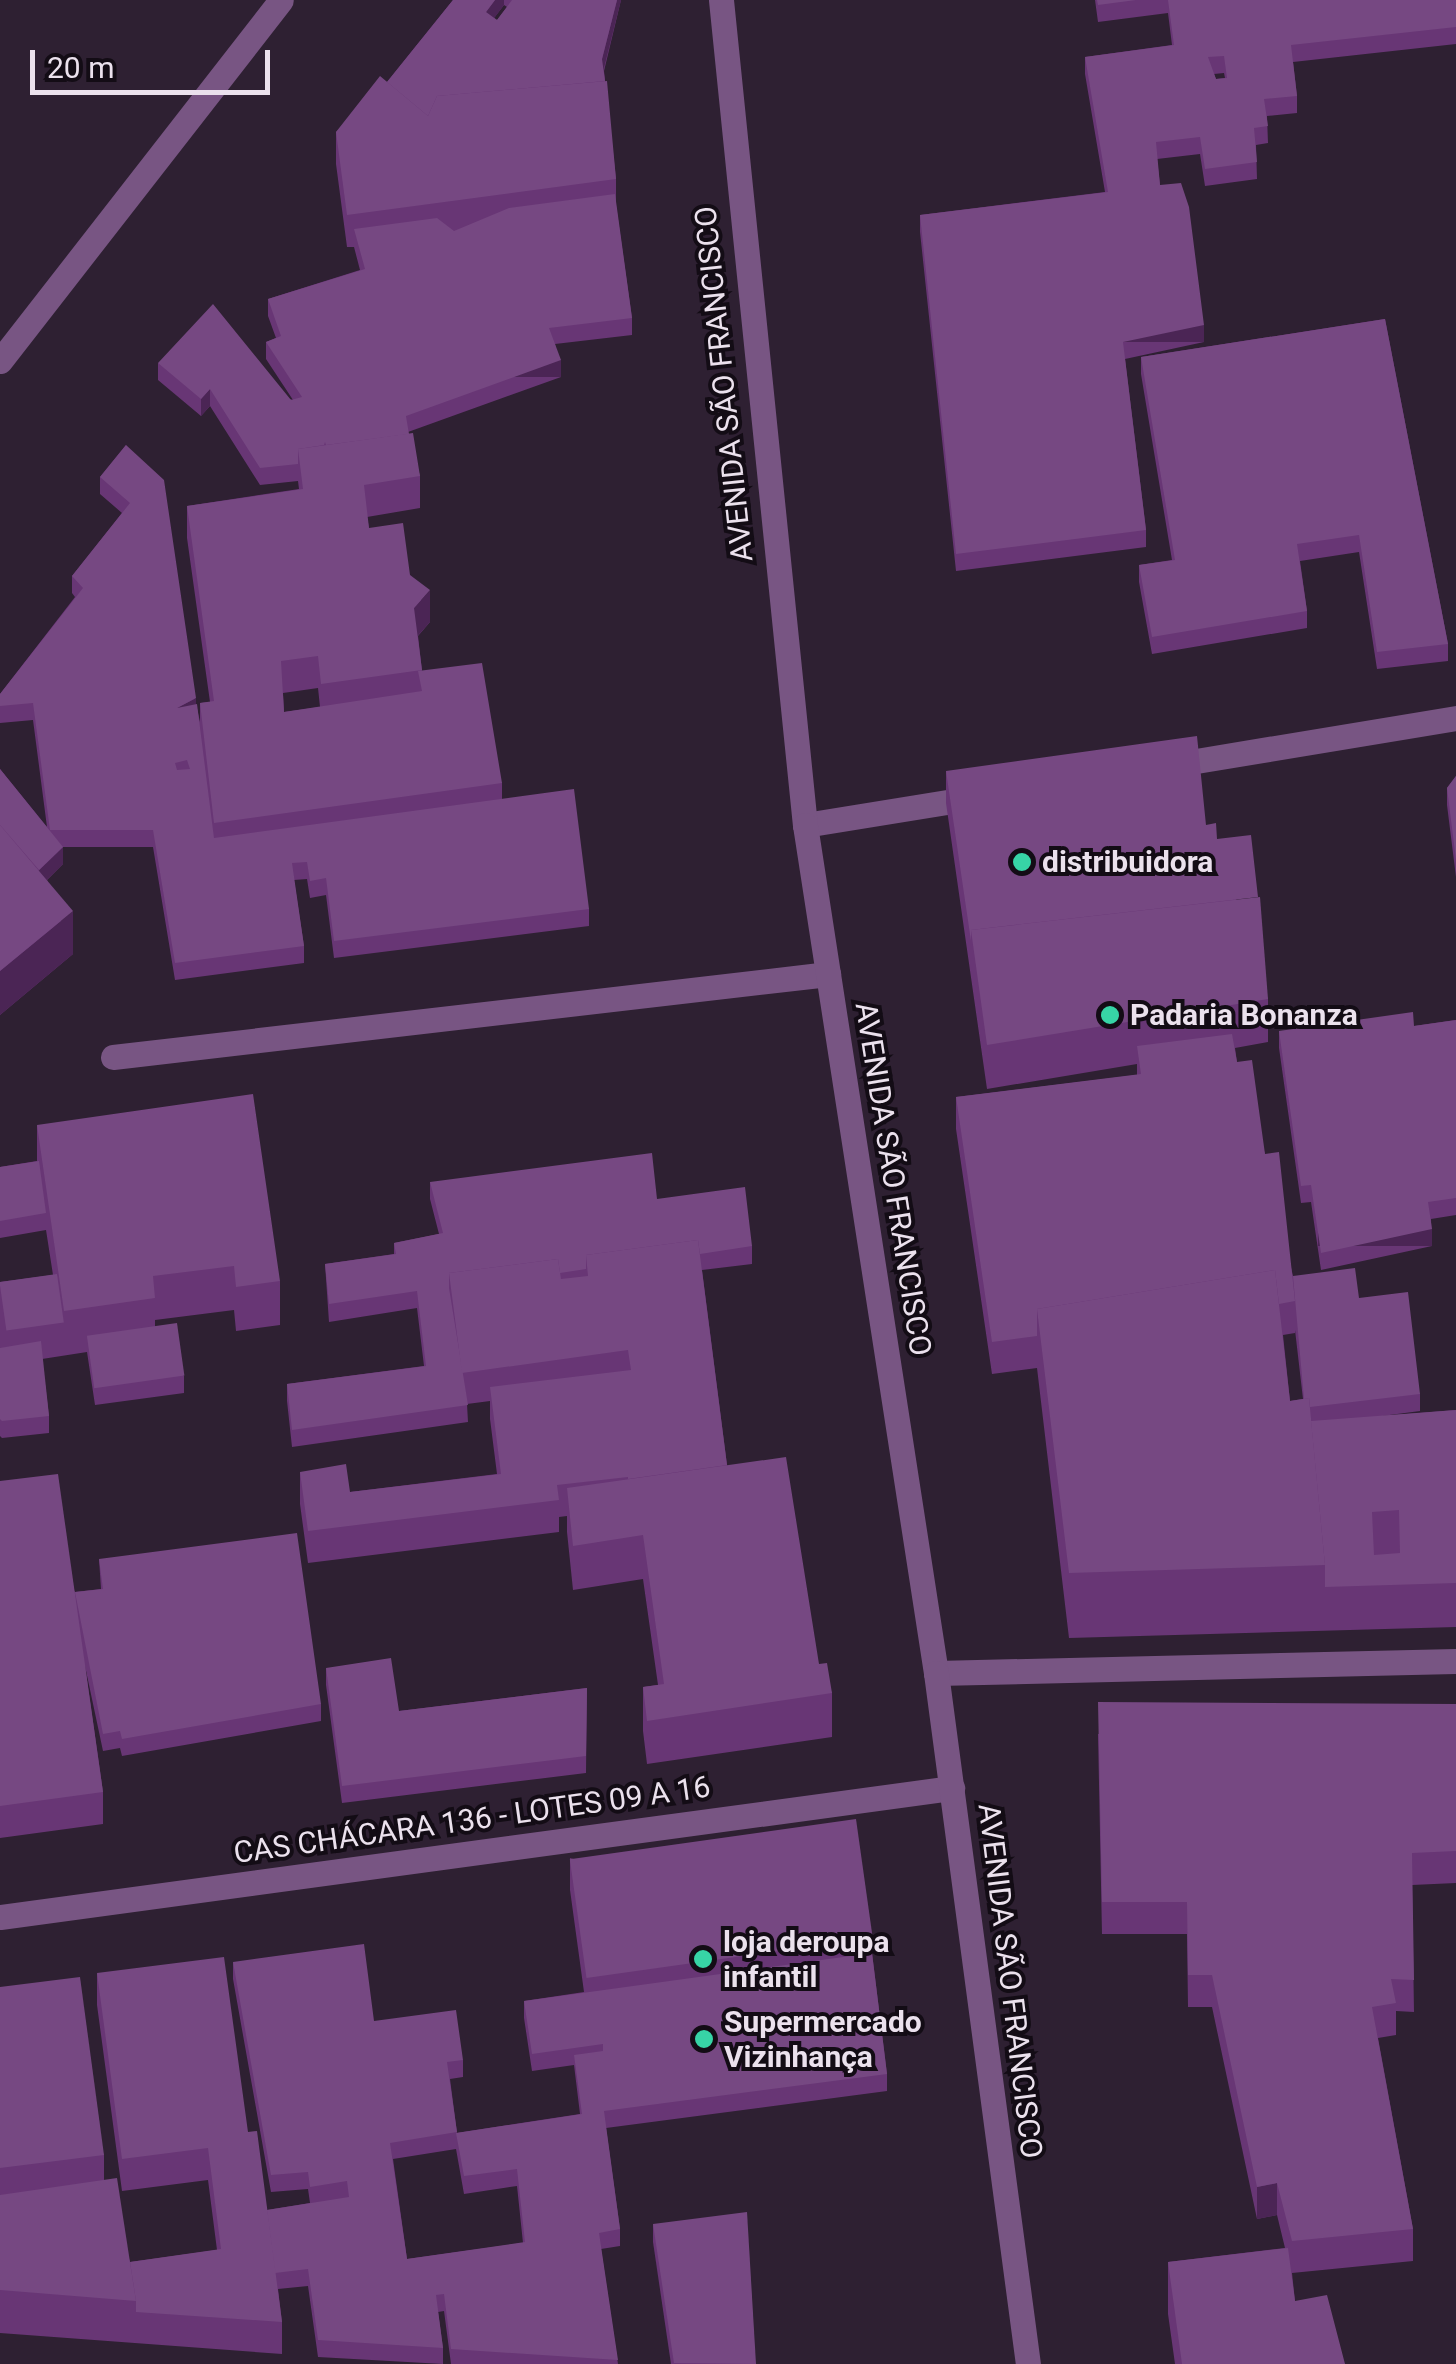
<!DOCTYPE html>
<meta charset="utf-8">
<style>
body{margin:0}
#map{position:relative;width:1456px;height:2364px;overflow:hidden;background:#2e2032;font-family:Roboto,sans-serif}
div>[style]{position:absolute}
.minor>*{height:25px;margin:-12.5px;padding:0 12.5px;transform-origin:12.5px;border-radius:12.5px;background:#785583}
.tertiary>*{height:25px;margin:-12.5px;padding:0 12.5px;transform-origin:12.5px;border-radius:12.5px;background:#785583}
.wall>*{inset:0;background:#683675}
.shaded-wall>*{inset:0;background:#4b2555;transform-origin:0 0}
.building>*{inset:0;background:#764882;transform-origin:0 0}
.dots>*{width:28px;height:28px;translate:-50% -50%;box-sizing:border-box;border:5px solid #130c15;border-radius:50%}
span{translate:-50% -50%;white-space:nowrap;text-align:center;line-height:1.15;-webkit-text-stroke:8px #130c15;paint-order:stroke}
.street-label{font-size:30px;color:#ebe1ed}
.poi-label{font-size:30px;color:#ebe1ed;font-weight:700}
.left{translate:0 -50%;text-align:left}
.scale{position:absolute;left:30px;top:50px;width:240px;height:45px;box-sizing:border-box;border:5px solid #ebe1ed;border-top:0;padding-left:12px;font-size:30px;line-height:35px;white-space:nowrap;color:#ebe1ed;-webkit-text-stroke:8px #130c15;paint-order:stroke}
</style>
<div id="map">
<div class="minor">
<div style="left:0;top:361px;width:457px;rotate:-52.1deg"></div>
<div style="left:1166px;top:766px;width:294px;rotate:-9.4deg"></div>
<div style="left:805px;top:825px;width:175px;rotate:-9.2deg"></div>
<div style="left:113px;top:1057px;width:720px;rotate:-6.62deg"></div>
<div style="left:936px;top:1673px;width:520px;rotate:-1.32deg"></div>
<div style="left:0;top:1917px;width:961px;rotate:-7.72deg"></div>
</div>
<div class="tertiary">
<div style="left:721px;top:0;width:829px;rotate:84.19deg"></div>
<div style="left:805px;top:825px;width:858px;rotate:81.22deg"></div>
<div style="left:936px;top:1673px;width:697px;rotate:82.42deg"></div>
</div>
<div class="wall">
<div style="clip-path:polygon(evenodd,453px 0,621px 0,604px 71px,616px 179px,616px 205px,632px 318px,632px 335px,555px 344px,561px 377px,408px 432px,420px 476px,420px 508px,367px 517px,369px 528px,410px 575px,430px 622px,418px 636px,422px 671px,502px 783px,502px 799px,589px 909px,589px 926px,334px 958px,326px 895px,310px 898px,307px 879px,294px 880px,304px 946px,304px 963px,175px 980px,153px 847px,63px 847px,63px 864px,47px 880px,73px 954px,0 1015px,0 769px,47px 827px,33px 720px,0 723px,0 694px,75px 597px,72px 593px,72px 576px,122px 513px,100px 494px,100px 477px,126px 445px,196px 704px,200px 722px,200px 703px,210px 702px,187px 538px,187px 506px,299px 489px,298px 481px,260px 485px,210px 406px,201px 416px,158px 380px,158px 363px,293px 400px,266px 359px,266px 342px,276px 338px,268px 316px,268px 299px,360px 270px,354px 247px,347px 247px,336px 164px,336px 132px,387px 82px,453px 0,504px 5px,507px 7px,497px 20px,494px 18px,504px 5px,453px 0,318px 688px,320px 707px,284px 712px,283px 693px,318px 688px)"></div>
<div style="clip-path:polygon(evenodd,1095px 0,1456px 0,1456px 44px,1293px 62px,1297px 96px,1297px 113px,1267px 116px,1268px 143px,1256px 145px,1257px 179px,1205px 186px,1200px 154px,1157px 159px,1160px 185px,1204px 342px,1125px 359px,1146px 530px,1146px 547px,956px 571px,920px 232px,920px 215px,1105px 192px,1085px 74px,1085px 57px,1172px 45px,1168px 13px,1098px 22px,1095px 0,1224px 73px,1225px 78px,1216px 79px,1214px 74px,1224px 73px)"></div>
<div style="clip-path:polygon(1385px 319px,1448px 644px,1448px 661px,1377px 669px,1359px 552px,1300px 561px,1307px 611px,1307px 628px,1152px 654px,1139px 582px,1139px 565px,1172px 560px,1141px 374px,1141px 357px)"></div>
<div style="clip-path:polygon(evenodd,946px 771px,1206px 825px,1217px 839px,1268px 999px,1268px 1042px,1235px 1048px,1237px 1062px,1265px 1154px,1293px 1276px,1359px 1298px,1420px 1394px,1420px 1411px,1382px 1416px,1456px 1410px,1456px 1627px,1069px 1638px,1037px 1368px,992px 1374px,956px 1129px,956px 1097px,1137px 1075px,1137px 1064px,987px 1089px,946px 803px,946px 771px,1295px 1330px,1303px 1399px,1290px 1401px,1283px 1335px,1295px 1333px,1295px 1330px)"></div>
<div style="clip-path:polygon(1456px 776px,1456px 877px,1447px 805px,1447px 788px)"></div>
<div style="clip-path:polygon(1456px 1020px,1456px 1215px,1431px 1219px,1432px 1246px,1321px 1270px,1311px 1202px,1301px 1203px,1279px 1048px,1279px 1031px,1414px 1026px)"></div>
<div style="clip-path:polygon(37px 1125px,280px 1281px,280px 1325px,236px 1331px,234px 1310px,155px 1320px,155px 1326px,184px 1376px,184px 1393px,95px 1405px,87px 1352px,42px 1359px,49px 1416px,49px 1433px,2px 1438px,0 1436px,0 1282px,53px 1275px,46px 1230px,0 1238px,0 1167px,37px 1161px)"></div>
<div style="clip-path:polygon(430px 1182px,657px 1199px,752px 1246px,752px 1264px,702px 1270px,727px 1465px,832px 1693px,832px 1737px,647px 1764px,643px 1731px,643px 1687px,658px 1685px,643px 1579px,573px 1590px,567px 1532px,567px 1516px,559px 1517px,559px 1532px,308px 1563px,300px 1504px,300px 1472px,350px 1492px,497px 1474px,490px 1419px,490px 1401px,467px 1404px,468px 1422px,292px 1447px,287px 1401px,287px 1384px,424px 1366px,417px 1308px,329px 1322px,325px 1264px,394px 1254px,394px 1243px,439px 1234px,430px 1199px)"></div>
<div style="clip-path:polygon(0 1481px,75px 1592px,101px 1589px,99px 1559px,321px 1704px,321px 1721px,122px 1756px,120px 1748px,103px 1751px,85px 1666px,103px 1792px,103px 1824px,0 1838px)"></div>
<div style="clip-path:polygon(326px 1668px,399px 1711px,587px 1688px,586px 1773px,342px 1803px,326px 1685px)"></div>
<div style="clip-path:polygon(1456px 1704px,1456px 1883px,1412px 1885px,1414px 2012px,1396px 2011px,1396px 2035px,1378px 2038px,1413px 2229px,1413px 2261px,1292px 2273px,1295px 2301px,1345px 2364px,1175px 2364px,1168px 2314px,1168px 2262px,1285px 2248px,1277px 2215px,1257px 2219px,1212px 2007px,1188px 2007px,1187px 1934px,1102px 1934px,1098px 1734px)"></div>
<div style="clip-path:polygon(evenodd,570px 1858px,872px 1938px,872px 1953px,887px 2074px,887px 2091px,606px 2128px,620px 2229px,620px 2246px,601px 2249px,618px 2364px,451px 2364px,444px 2311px,438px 2312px,443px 2348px,443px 2364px,318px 2357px,308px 2286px,278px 2289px,282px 2322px,282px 2354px,0 2333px,0 1987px,104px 2155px,104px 2180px,130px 2262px,217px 2250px,208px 2180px,122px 2191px,97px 2005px,97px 1973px,248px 2132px,267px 2210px,310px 2203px,308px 2189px,271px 2192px,233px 1979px,233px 1962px,463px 2060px,463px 2077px,450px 2079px,457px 2133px,580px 2114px,574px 2065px,532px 2071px,524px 2018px,524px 2001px,584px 1992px,570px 1890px,570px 1858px,456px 2149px,464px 2194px,517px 2186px,523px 2243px,407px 2259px,393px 2159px,456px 2149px)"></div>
<div style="clip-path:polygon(653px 2224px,756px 2364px,671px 2364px,653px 2242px)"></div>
</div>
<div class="shaded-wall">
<div style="clip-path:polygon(495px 0,504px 0,504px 5px,486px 29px,486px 12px)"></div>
<div style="clip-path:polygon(617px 0,621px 0,602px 76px,602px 59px)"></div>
<div style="left:1204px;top:325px;width:17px;height:83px;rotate:90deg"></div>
<div style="left:561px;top:360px;width:17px;height:165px;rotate:90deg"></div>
<div style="clip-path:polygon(210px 389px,210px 406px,201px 416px,201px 399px)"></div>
<div style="clip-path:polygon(430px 590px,430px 622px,414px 640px,414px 608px)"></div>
<div style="clip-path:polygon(196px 698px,196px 715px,177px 708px)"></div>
<div style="clip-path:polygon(63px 847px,63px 864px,26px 900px,26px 883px)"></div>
<div style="clip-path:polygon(73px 911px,73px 954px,0 1015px,0 971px)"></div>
<div style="left:1432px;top:1229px;width:17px;height:114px;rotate:90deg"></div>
<div style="clip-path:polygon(1277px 2183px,1277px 2215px,1257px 2219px,1257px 2187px)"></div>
</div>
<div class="building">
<div style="clip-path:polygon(453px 0,495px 0,486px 12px,497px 20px,512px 0,617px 0,602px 59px,605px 81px,437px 96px,428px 116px,387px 82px)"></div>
<div style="clip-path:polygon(1097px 0,1136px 0,1098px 5px)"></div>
<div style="clip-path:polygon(evenodd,1168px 0,1456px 0,1456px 27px,1291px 45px,1297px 96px,1264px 99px,1268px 126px,1254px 128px,1257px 162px,1205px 169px,1200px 137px,1156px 142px,1160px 185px,1181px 183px,1189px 207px,1204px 325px,1123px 342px,1146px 530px,956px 554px,920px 215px,1108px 192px,1085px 57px,1174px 45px,1168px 0,1224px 56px,1227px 78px,1216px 79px,1208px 57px,1224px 56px)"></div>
<div style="clip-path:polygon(380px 76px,428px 116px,437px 96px,607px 81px,616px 179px,347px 215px,336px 132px)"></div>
<div style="clip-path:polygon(615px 194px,632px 318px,549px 328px,561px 360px,406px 416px,409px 434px,326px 445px,325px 442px,324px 445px,298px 449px,298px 464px,260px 468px,210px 389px,201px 399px,158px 363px,213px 304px,291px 400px,302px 397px,266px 342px,281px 336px,268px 299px,365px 269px,354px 229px,437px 218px,454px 231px,509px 208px)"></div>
<div style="clip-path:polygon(1385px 319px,1448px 644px,1377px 652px,1359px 535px,1297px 544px,1307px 611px,1152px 637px,1139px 565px,1175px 560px,1141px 357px)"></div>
<div style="clip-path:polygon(413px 433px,420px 476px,364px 485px,369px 528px,403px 523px,410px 575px,430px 590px,414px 608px,422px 670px,321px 684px,318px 656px,281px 661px,284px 712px,422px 691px,418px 671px,482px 663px,502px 783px,214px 823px,200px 703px,214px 701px,187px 506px,303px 489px,298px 449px)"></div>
<div style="clip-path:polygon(evenodd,126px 445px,164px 480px,196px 698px,177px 708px,197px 704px,214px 838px,574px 789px,589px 909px,334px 941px,326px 878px,310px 881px,307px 862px,292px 863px,304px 946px,175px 963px,153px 830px,50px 830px,33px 703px,0 706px,0 694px,83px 588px,72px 576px,130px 503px,100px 477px,126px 445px,187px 760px,190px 769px,177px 770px,175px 763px,187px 760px)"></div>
<div style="clip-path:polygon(1197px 736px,1206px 825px,1216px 823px,1217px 839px,1251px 835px,1258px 897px,971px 930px,971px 941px,946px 771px)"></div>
<div style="clip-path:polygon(0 769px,63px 847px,39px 870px,0 825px)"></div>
<div style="clip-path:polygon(1456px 776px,1456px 860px,1447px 788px)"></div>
<div style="clip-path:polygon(0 825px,73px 911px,0 971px)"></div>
<div style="clip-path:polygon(1260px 897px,1268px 999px,987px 1045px,971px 930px)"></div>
<div style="clip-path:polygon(1413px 1012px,1414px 1026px,1456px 1020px,1456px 1198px,1428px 1202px,1432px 1229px,1321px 1253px,1311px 1185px,1301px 1186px,1279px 1031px)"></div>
<div style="clip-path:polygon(1232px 1034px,1237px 1062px,1252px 1060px,1265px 1154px,1279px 1152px,1295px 1301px,1279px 1304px,1275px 1270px,1037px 1309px,1037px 1336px,992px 1342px,956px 1097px,1141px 1074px,1137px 1046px)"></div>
<div style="clip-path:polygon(253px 1094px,280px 1281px,236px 1287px,234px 1266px,153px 1276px,155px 1298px,64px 1311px,37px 1125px)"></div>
<div style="clip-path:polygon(652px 1153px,657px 1199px,745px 1187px,752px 1246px,700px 1254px,698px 1240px,586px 1255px,586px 1269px,560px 1273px,558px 1259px,449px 1273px,449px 1288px,468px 1405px,292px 1430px,287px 1384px,426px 1366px,417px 1291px,329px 1304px,325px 1264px,396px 1254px,394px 1243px,443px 1233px,430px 1182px)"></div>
<div style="clip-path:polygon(39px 1161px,46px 1213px,0 1221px,0 1167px)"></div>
<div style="clip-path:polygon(698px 1240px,727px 1465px,628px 1479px,628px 1477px,557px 1485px,559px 1500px,308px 1531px,300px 1472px,346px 1464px,350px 1492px,501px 1474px,490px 1387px,631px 1370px,628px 1350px,462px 1373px,449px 1273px,558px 1259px,561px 1279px,588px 1276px,586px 1255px)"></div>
<div style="clip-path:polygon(1355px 1268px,1359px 1298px,1408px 1292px,1420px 1394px,1310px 1407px,1309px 1398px,1304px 1399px,1293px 1276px)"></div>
<div style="clip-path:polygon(1275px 1270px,1290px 1401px,1309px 1398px,1325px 1565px,1069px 1573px,1037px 1309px)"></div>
<div style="left:57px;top:1274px;width:49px;height:58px;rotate:82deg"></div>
<div style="left:177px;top:1323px;width:53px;height:91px;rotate:82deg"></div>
<div style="clip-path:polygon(41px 1341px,49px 1416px,2px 1421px,0 1419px,0 1348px)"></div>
<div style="clip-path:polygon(evenodd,1456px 1410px,1456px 1583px,1325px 1587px,1325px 1565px,1311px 1421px,1456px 1410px,1399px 1510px,1400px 1553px,1374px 1555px,1372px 1512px,1399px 1510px)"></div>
<div style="clip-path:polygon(786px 1457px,819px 1664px,827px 1663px,832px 1693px,647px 1721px,643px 1687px,664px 1684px,643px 1535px,573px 1546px,567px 1488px)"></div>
<div style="clip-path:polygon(58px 1474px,103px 1792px,0 1806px,0 1481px)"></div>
<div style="clip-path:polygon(297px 1533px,321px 1704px,122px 1739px,120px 1731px,103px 1734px,75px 1592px,103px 1589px,99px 1559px)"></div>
<div style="clip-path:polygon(391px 1658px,399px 1711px,587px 1688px,586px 1756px,342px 1786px,326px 1668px)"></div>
<div style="clip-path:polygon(1098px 1702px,1456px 1704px,1456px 1851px,1412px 1853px,1414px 1980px,1391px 1979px,1396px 2003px,1372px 2007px,1413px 2229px,1292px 2241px,1277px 2183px,1257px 2187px,1212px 1975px,1188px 1975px,1187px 1902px,1102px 1902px)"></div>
<div style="left:856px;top:1819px;width:120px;height:289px;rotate:82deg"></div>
<div style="clip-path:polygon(364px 1944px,374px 2021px,456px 2010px,463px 2060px,447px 2062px,457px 2132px,390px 2143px,407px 2259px,525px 2242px,517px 2169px,464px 2176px,456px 2133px,582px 2114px,574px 2055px,603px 2051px,603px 2044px,532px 2054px,524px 2001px,872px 1953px,887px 2074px,604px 2111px,620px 2229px,599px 2233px,618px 2360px,451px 2349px,444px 2294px,436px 2295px,443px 2348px,318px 2340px,308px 2269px,275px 2273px,267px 2210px,349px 2197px,347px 2181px,310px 2187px,308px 2172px,271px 2175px,233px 1962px)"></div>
<div style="clip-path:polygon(224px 1957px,248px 2132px,257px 2131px,282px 2322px,136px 2312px,136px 2301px,130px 2262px,221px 2249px,208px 2148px,122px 2159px,97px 1973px)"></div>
<div style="clip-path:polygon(80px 1977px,104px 2155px,0 2168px,0 1987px)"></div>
<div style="clip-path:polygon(117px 2178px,136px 2301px,0 2290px,0 2195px)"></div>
<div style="clip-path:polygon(747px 2212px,756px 2364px,674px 2363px,653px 2224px)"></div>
<div style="clip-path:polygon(1288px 2248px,1295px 2301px,1327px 2295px,1345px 2364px,1182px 2364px,1168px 2262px)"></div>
</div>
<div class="dots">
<div style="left:1022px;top:862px;background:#37d4a6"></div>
<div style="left:1110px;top:1015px;background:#37d4a6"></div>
<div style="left:703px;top:1959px;background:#37d4a6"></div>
<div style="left:704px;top:2039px;background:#37d4a6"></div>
</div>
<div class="street-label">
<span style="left:724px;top:384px;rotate:-96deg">AVENIDA SÃO FRANCISCO</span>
<span style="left:893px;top:1179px;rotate:81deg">AVENIDA SÃO FRANCISCO</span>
<span style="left:472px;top:1820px;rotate:-8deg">CAS CHÁCARA 136 - LOTES 09 A 16</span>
<span style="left:1010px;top:1981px;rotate:83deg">AVENIDA SÃO FRANCISCO</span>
</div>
<div class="poi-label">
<span class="left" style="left:1042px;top:862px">distribuidora</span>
<span class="left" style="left:1130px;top:1015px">Padaria Bonanza</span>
<span class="left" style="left:723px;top:1959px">loja deroupa<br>infantil</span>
<span class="left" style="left:724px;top:2039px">Supermercado<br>Vizinhança</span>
</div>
<div class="scale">20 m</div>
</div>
